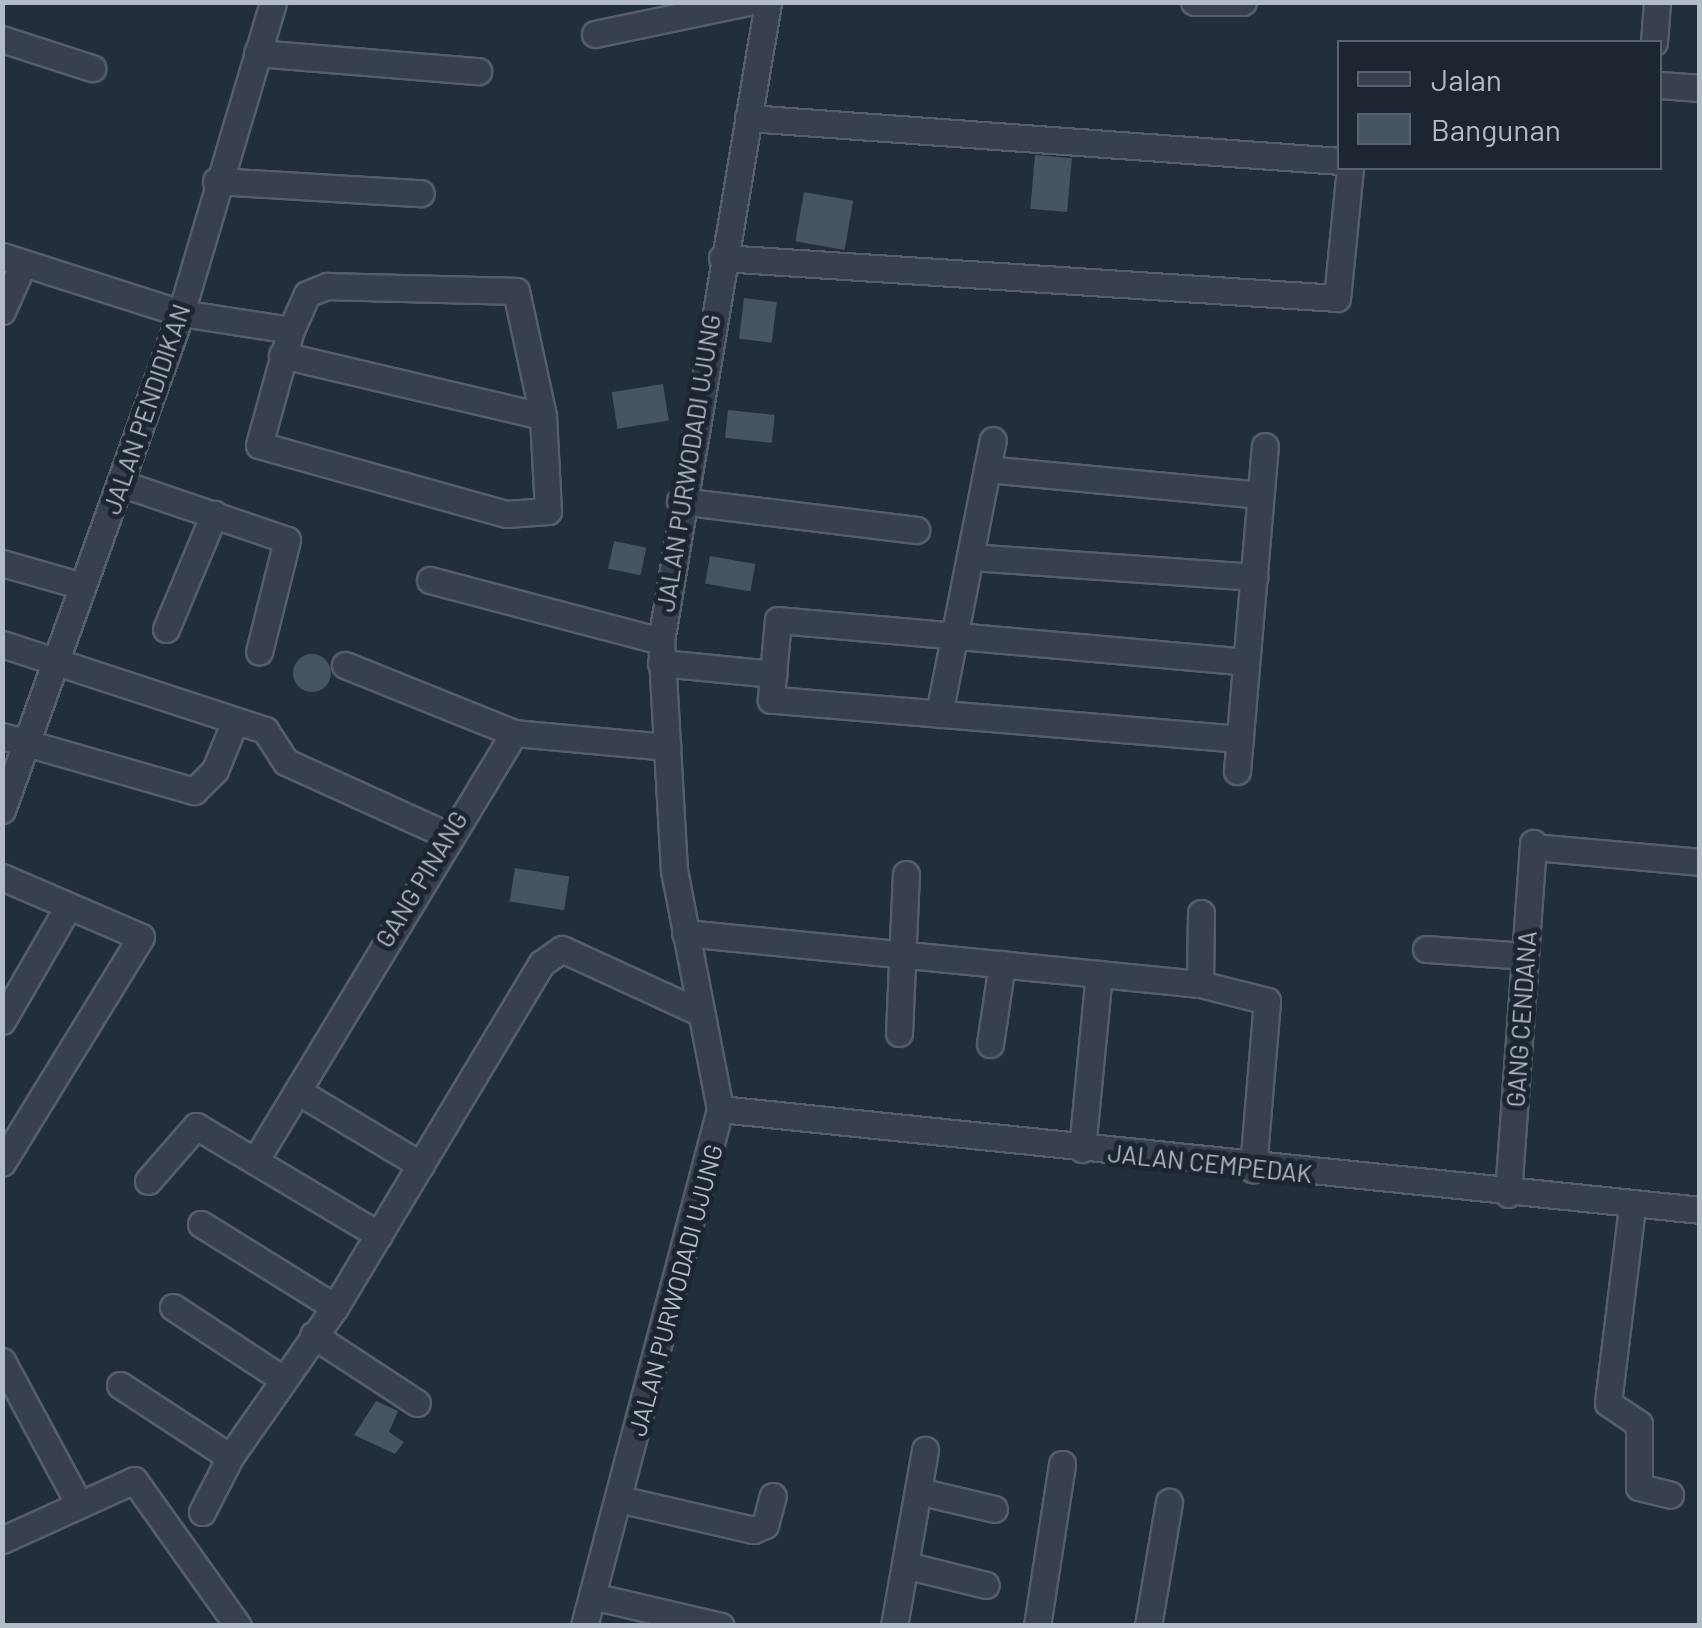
<!DOCTYPE html>
<style>
body{margin:0}
#map{position:relative;width:1702px;height:1628px;overflow:hidden;background:#232e3b;font-family:Barlow,sans-serif}
div>[style]{position:absolute}
.building>*{inset:0;background:#475462;transform-origin:0 0}
.round{border-radius:50%}
.roads{filter:drop-shadow(2px 0 #555e6a) drop-shadow(-2px 0 #555e6a) drop-shadow(0 2px #555e6a) drop-shadow(0 -2px #555e6a)}
.minor>*{height:25px;margin:-12.5px;padding:0 12.5px;transform-origin:12.5px;border-radius:12.5px;background:#37404c}
span{translate:-50% -50%;white-space:nowrap;text-align:center;line-height:1.15;-webkit-text-stroke:10px #1c2530;paint-order:stroke}
.street-label{font-size:25px;color:#b3bbc7}
.frame{position:absolute;inset:0;border:5px solid #b3bbc7;pointer-events:none}
.legend{position:absolute;left:1337px;top:40px;width:325px;height:130px;box-sizing:border-box;background:#1c2530;border:2px solid #58616c;margin:0;padding:12px 18px;list-style:none;font-size:30px;color:#b3bbc7}
.legend li{display:flex;align-items:center;gap:20px;height:50px}
.legend b{width:50px;border:2px solid #58616c}
</style>
<div id="map">
<div class="building">
<div style="left:1035px;top:155px;width:37px;height:54px;rotate:5deg"></div>
<div style="left:804px;top:192px;width:50px;height:50px;rotate:10deg"></div>
<div style="left:744px;top:298px;width:33px;height:41px;rotate:7deg"></div>
<div style="left:663px;top:384px;width:37px;height:52px;rotate:81deg"></div>
<div style="left:728px;top:410px;width:47px;height:28px;rotate:6deg"></div>
<div style="left:614px;top:541px;width:33px;height:28px;rotate:12deg"></div>
<div style="left:710px;top:556px;width:46px;height:28px;rotate:10deg"></div>
<div class="round" style="left:293px;top:654px;width:38px;height:38px"></div>
<div style="left:515px;top:868px;width:55px;height:34px;rotate:9deg"></div>
<div style="clip-path:polygon(376px 1401px,398px 1411px,389px 1432px,404px 1442px,395px 1454px,354px 1435px)"></div>
</div>
<div class="roads">
<div class="minor">
<div style="left:1194px;top:2px;width:49px"></div>
<div style="left:595px;top:34px;width:156px;rotate:-11.8deg"></div>
<div style="left:2px;top:39px;width:95px;rotate:17.9deg"></div>
<div style="left:1654px;top:42px;width:40px;rotate:-85.7deg"></div>
<div style="left:257px;top:53px;width:222px;rotate:4.7deg"></div>
<div style="left:1660px;top:85px;width:40px;rotate:4.3deg"></div>
<div style="left:748px;top:118px;width:594px;rotate:4.15deg"></div>
<div style="left:216px;top:181px;width:205px;rotate:3.4deg"></div>
<div style="left:2px;top:256px;width:188px;rotate:17.7deg"></div>
<div style="left:181px;top:313px;width:111px;rotate:8.8deg"></div>
<div style="left:722px;top:258px;width:616px;rotate:3.72deg"></div>
<div style="left:1337px;top:298px;width:131px;rotate:-84.3deg"></div>
<div style="left:327px;top:286px;width:189px;rotate:1.5deg"></div>
<div style="left:516px;top:291px;width:128px;rotate:77.8deg"></div>
<div style="left:543px;top:416px;width:95px;rotate:87deg"></div>
<div style="left:548px;top:511px;width:42px;rotate:175.9deg"></div>
<div style="left:506px;top:514px;width:256px;rotate:-164.4deg"></div>
<div style="left:259px;top:445px;width:119px;rotate:-74.5deg"></div>
<div style="left:291px;top:330px;width:39px;rotate:-66deg"></div>
<div style="left:307px;top:294px;width:22px;rotate:-22deg"></div>
<div style="left:2px;top:311px;width:51px;rotate:-65.9deg"></div>
<div style="left:282px;top:355px;width:268px;rotate:13.2deg"></div>
<div style="left:987px;top:469px;width:274px;rotate:5.4deg"></div>
<div style="left:120px;top:483px;width:176px;rotate:18.8deg"></div>
<div style="left:287px;top:540px;width:115px;rotate:104deg"></div>
<div style="left:680px;top:501px;width:238px;rotate:7deg"></div>
<div style="left:970px;top:557px;width:285px;rotate:4deg"></div>
<div style="left:2px;top:563px;width:83px;rotate:16deg"></div>
<div style="left:430px;top:580px;width:239px;rotate:14.8deg"></div>
<div style="left:166px;top:629px;width:125px;rotate:-67.3deg"></div>
<div style="left:2px;top:644px;width:277px;rotate:18.1deg"></div>
<div style="left:265px;top:730px;width:38px;rotate:57deg"></div>
<div style="left:286px;top:762px;width:177px;rotate:24.4deg"></div>
<div style="left:661px;top:663px;width:113px;rotate:5.6deg"></div>
<div style="left:345px;top:665px;width:182px;rotate:21.9deg"></div>
<div style="left:939px;top:714px;width:279px;rotate:-78.9deg"></div>
<div style="left:2px;top:736px;width:200px;rotate:16deg"></div>
<div style="left:194px;top:791px;width:30px;rotate:-45deg"></div>
<div style="left:215px;top:770px;width:53px;rotate:-67.8deg"></div>
<div style="left:1240px;top:739px;width:471px;rotate:-175.2deg"></div>
<div style="left:771px;top:700px;width:26px;rotate:-86deg"></div>
<div style="left:773px;top:674px;width:54px;rotate:-84.7deg"></div>
<div style="left:778px;top:620px;width:470px;rotate:5.1deg"></div>
<div style="left:1237px;top:771px;width:326px;rotate:-85.1deg"></div>
<div style="left:2px;top:810px;width:528px;rotate:-70.19deg"></div>
<div style="left:181px;top:313px;width:324px;rotate:-73.5deg"></div>
<div style="left:1533px;top:847px;width:168px;rotate:5.1deg"></div>
<div style="left:2px;top:877px;width:151px;rotate:23.3deg"></div>
<div style="left:141px;top:937px;width:265px;rotate:121.6deg"></div>
<div style="left:685px;top:933px;width:518px;rotate:5.66deg"></div>
<div style="left:1200px;top:984px;width:71px;rotate:-89.2deg"></div>
<div style="left:1426px;top:949px;width:99px;rotate:4deg"></div>
<div style="left:1200px;top:984px;width:69px;rotate:14.2deg"></div>
<div style="left:1267px;top:1001px;width:169px;rotate:94.8deg"></div>
<div style="left:2px;top:1021px;width:128px;rotate:-60deg"></div>
<div style="left:899px;top:1033px;width:159px;rotate:-87.5deg"></div>
<div style="left:990px;top:1044px;width:81px;rotate:-81.5deg"></div>
<div style="left:299px;top:1092px;width:142px;rotate:30.9deg"></div>
<div style="left:720px;top:1109px;width:985px;rotate:5.88deg"></div>
<div style="left:1082px;top:1149px;width:176px;rotate:-84.5deg"></div>
<div style="left:255px;top:1161px;width:500px;rotate:-58.82deg"></div>
<div style="left:514px;top:733px;width:154px;rotate:5.2deg"></div>
<div style="left:148px;top:1181px;width:73px;rotate:-48.9deg"></div>
<div style="left:196px;top:1126px;width:213px;rotate:30.8deg"></div>
<div style="left:1508px;top:1194px;width:352px;rotate:-85.9deg"></div>
<div style="left:1632px;top:1207px;width:197px;rotate:97deg"></div>
<div style="left:1608px;top:1403px;width:37px;rotate:34deg"></div>
<div style="left:1639px;top:1424px;width:63px;rotate:90deg"></div>
<div style="left:1639px;top:1487px;width:32px;rotate:14deg"></div>
<div style="left:201px;top:1224px;width:158px;rotate:31.8deg"></div>
<div style="left:173px;top:1307px;width:129px;rotate:33.3deg"></div>
<div style="left:313px;top:1335px;width:124px;rotate:33.2deg"></div>
<div style="left:2px;top:1361px;width:158px;rotate:61.7deg"></div>
<div style="left:120px;top:1385px;width:131px;rotate:33.2deg"></div>
<div style="left:230px;top:1457px;width:183px;rotate:-55deg"></div>
<div style="left:335px;top:1307px;width:401px;rotate:-59deg"></div>
<div style="left:542px;top:963px;width:24px;rotate:-35deg"></div>
<div style="left:562px;top:949px;width:153px;rotate:24.7deg"></div>
<div style="left:918px;top:1491px;width:78px;rotate:13.3deg"></div>
<div style="left:619px;top:1499px;width:138px;rotate:13deg"></div>
<div style="left:753px;top:1530px;width:13px;rotate:-23deg"></div>
<div style="left:765px;top:1525px;width:30px;rotate:-75deg"></div>
<div style="left:202px;top:1512px;width:62px;rotate:-63deg"></div>
<div style="left:2px;top:1540px;width:145px;rotate:-24.4deg"></div>
<div style="left:134px;top:1480px;width:179px;rotate:54.5deg"></div>
<div style="left:905px;top:1565px;width:83px;rotate:13.9deg"></div>
<div style="left:592px;top:1596px;width:132px;rotate:13.1deg"></div>
<div style="left:584px;top:1626px;width:535px;rotate:-75.26deg"></div>
<div style="left:720px;top:1109px;width:242px;rotate:-100.9deg"></div>
<div style="left:674px;top:871px;width:230px;rotate:-93.2deg"></div>
<div style="left:661px;top:641px;width:648px;rotate:-80.49deg"></div>
<div style="left:894px;top:1626px;width:179px;rotate:-80deg"></div>
<div style="left:1037px;top:1626px;width:164px;rotate:-81.2deg"></div>
<div style="left:1148px;top:1626px;width:126px;rotate:-80.4deg"></div>
</div>
</div>
<div class="street-label">
<span style="left:146px;top:409px;rotate:-71deg">JALAN PENDIDIKAN</span>
<span style="left:688px;top:463px;rotate:-81deg">JALAN PURWODADI UJUNG</span>
<span style="left:421px;top:879px;rotate:-59deg">GANG PINANG</span>
<span style="left:1521px;top:1019px;rotate:-86deg">GANG CENDANA</span>
<span style="left:1210px;top:1163px;rotate:6deg">JALAN CEMPEDAK</span>
<span style="left:675px;top:1290px;rotate:-75deg">JALAN PURWODADI UJUNG</span>
</div>
<div class="frame"></div>
<ul class="legend">
<li><b style="height:12px;background:#37404c"></b>Jalan</li>
<li><b style="height:28px;background:#475462"></b>Bangunan</li>
</ul>
</div>
